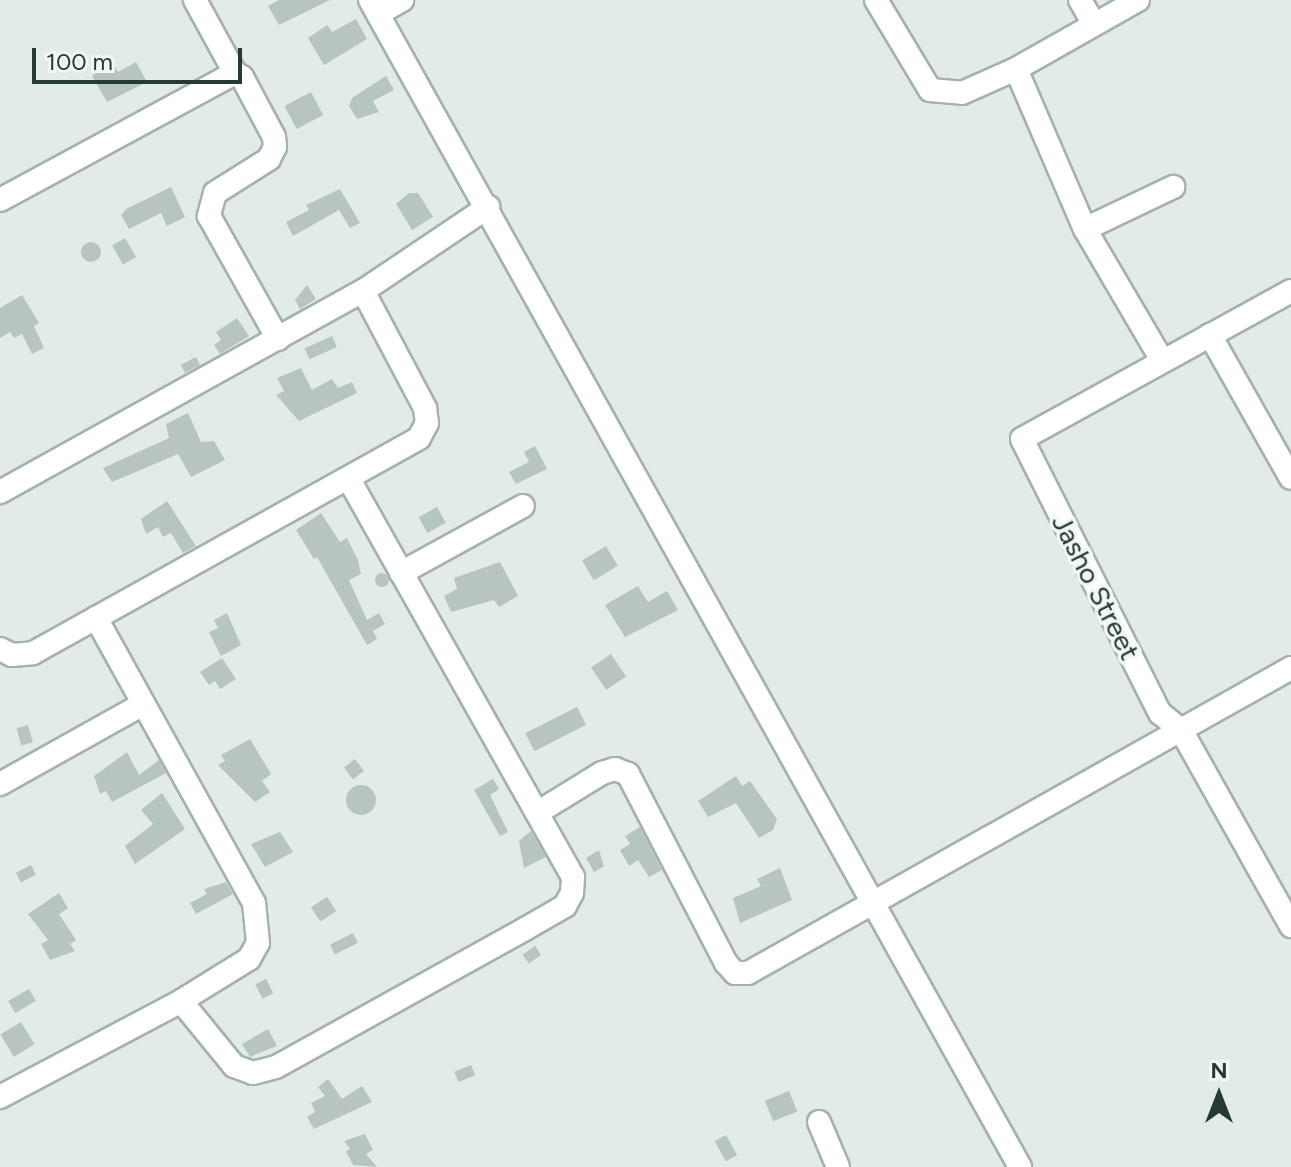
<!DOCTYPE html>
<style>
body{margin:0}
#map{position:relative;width:1291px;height:1167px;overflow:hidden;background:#e2ebe6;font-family:Figtree,sans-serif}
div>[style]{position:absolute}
.building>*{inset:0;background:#b8c5bf;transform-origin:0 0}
.round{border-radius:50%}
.roads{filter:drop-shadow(2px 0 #a5b2ac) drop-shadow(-2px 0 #a5b2ac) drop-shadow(0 2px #a5b2ac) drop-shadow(0 -2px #a5b2ac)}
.minor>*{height:22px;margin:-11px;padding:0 11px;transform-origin:11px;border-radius:11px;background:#fff}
span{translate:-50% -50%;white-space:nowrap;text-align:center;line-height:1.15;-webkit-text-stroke:7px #f3f8f5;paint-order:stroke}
.street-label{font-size:28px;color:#243a32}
.north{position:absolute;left:1179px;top:1055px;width:80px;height:80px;-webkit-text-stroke:6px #f3f8f5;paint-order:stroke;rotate:0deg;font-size:22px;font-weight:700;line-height:32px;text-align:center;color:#243a32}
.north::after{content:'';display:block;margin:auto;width:28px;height:36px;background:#243a32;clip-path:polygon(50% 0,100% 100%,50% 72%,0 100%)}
.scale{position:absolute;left:32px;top:48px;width:210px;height:36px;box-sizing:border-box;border:4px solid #243a32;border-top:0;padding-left:10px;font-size:24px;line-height:28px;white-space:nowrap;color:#243a32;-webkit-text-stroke:6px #f3f8f5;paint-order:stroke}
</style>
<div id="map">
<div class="building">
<div style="clip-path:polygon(279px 0,330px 0,279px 25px,268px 6px)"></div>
<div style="clip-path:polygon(356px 19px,367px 39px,324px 65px,308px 38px,327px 25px,332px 32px)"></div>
<div style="clip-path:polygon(112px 61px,118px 72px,136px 62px,147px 82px,107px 102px,92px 76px)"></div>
<div style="clip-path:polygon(386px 76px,394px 90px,373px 101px,379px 112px,357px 119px,349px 106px,352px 98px)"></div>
<div style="left:311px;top:92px;width:26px;height:30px;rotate:62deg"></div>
<div style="clip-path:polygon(171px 187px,185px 217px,167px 226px,161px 213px,129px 229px,121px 215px,126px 209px)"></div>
<div style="clip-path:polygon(340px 189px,360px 223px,350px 228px,339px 210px,293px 236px,286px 222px,309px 210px,306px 205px)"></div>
<div style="clip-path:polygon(409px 193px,418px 193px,433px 217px,412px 230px,396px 204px)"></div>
<div style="left:125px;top:238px;width:22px;height:15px;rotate:60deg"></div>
<div class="round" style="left:81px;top:242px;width:20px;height:20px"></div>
<div style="clip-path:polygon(307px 285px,316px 299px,300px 309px,295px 300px)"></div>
<div style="clip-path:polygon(22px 295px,39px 323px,34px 326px,44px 348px,32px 354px,22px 334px,14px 338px,10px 332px,0 338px,0 308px)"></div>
<div style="clip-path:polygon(237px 318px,249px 336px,220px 354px,214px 345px,221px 340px,216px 332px)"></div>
<div style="left:332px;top:336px;width:12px;height:30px;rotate:66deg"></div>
<div style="left:196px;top:357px;width:9px;height:17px;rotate:63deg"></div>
<div style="clip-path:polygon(301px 368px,312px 390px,332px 379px,338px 388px,352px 382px,357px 393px,299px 421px,276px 395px,284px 391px,277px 378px)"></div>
<div style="clip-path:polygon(188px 413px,201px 442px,214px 441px,225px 460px,191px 477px,178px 454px,112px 482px,103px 468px,169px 438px,166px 424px)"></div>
<div style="clip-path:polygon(535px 446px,547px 469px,516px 484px,509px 472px,529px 462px,524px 452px)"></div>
<div style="clip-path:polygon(167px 501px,196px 546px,183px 553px,171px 533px,163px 537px,158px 527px,146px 534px,141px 519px)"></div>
<div style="left:437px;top:507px;width:18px;height:21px;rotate:61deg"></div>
<div style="clip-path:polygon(321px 513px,340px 542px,347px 538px,358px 560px,361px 574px,349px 580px,367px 620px,379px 613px,385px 624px,373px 631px,377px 639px,367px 645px,317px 557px,314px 559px,296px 530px)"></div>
<div style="left:606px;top:546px;width:23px;height:28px;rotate:59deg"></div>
<div style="clip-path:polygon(500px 562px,518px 596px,499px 607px,494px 600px,451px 612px,444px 596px,457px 589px,454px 578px)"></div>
<div class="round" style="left:375px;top:573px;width:14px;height:14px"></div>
<div style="clip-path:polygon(638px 586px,648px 602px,667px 591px,678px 610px,625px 637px,605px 605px)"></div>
<div style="clip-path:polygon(227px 613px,241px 645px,221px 656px,209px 632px,218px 628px,214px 620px)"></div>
<div style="left:611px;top:654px;width:27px;height:24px;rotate:56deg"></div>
<div style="clip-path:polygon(222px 658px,236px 679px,220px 689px,215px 681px,209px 685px,200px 672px)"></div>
<div style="left:577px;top:707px;width:20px;height:58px;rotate:63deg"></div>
<div style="left:28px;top:725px;width:18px;height:12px;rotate:74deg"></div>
<div style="clip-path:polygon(250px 739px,271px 774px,262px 781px,270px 792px,255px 802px,218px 765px,225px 761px,221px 755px)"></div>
<div style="clip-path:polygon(127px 752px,139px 775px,159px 760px,166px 773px,112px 802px,106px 791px,100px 794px,94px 776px)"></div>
<div style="left:355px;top:759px;width:15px;height:14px;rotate:53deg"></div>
<div style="clip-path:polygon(736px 776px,742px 786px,750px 781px,777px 819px,773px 830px,759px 838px,736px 803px,708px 817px,698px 801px)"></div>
<div style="clip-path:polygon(493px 779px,499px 789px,490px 795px,508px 832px,500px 836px,474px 790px)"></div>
<div class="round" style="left:346px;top:785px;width:30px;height:30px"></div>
<div style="clip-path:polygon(162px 793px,185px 829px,135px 864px,125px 846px,153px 824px,141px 810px)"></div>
<div style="clip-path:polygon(640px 827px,662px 870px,649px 877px,638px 860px,629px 866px,620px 850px,630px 844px,625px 836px)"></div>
<div style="clip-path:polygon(531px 831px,546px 857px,524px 868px,519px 841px)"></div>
<div style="clip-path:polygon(280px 832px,293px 852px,265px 867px,251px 844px)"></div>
<div style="clip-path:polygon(599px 850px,604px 866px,594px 872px,586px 858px)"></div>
<div style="left:31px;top:865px;width:11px;height:17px;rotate:63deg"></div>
<div style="clip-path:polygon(780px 868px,792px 900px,740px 923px,733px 898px,761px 886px,757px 879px)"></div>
<div style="clip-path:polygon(226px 882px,233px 894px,196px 914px,190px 903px,207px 894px,204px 889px)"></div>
<div style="clip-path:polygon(59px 893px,68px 908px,59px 914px,76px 940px,70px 944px,75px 951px,50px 960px,41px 944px,48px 940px,28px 914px)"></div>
<div style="left:327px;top:897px;width:17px;height:19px;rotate:57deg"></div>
<div style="left:353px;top:933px;width:11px;height:26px;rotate:63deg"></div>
<div style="left:535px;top:946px;width:11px;height:15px;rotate:56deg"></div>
<div style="left:266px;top:979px;width:16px;height:12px;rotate:63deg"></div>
<div style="left:29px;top:989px;width:14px;height:24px;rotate:60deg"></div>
<div style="left:21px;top:1022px;width:26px;height:24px;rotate:59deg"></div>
<div style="clip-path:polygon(268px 1029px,277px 1046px,250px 1057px,242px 1044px)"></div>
<div style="left:471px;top:1065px;width:11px;height:18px;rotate:68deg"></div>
<div style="clip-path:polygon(328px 1079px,342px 1099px,362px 1086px,372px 1102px,314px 1129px,307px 1117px,315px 1112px,311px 1103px,325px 1096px,318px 1087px)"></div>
<div style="left:789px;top:1091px;width:22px;height:26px;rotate:68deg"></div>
<div style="clip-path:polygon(365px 1134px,373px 1150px,366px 1154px,377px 1167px,353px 1165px,346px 1151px,350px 1149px,344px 1141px)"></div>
<div style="left:726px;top:1135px;width:23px;height:13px;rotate:61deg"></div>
</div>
<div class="roads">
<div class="minor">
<div style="left:195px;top:0;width:83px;rotate:61.3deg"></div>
<div style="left:370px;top:0;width:1336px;rotate:60.88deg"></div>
<div style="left:876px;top:0;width:105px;rotate:59deg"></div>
<div style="left:930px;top:90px;width:32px;rotate:5deg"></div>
<div style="left:962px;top:93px;width:59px;rotate:-24deg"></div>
<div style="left:1080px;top:0;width:28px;rotate:60deg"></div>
<div style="left:1138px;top:0;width:140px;rotate:150.5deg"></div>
<div style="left:1016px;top:69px;width:174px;rotate:66.7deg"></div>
<div style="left:1085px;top:229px;width:152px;rotate:59.6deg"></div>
<div style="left:378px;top:14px;width:28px;rotate:-30deg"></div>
<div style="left:0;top:200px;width:267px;rotate:-28.4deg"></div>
<div style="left:235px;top:73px;width:8px;rotate:30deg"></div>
<div style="left:242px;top:77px;width:68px;rotate:61.9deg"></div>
<div style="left:274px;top:137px;width:10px;rotate:84deg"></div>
<div style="left:275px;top:147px;width:13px;rotate:117deg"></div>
<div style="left:269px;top:159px;width:64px;rotate:147.8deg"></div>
<div style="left:215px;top:193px;width:24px;rotate:105deg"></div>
<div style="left:209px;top:216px;width:141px;rotate:60.7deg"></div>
<div style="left:1085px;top:229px;width:98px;rotate:-25.5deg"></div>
<div style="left:1291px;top:291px;width:307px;rotate:151.2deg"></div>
<div style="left:1022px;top:439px;width:307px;rotate:63.3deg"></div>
<div style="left:1160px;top:713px;width:27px;rotate:39deg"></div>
<div style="left:1181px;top:730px;width:225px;rotate:60.7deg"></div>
<div style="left:1210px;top:335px;width:164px;rotate:60.5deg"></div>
<div style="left:0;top:492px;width:415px;rotate:-29deg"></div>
<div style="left:363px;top:291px;width:151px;rotate:-33.9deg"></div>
<div style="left:401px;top:573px;width:139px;rotate:-28.8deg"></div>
<div style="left:0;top:649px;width:13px;rotate:27deg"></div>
<div style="left:12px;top:655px;width:21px;rotate:-5deg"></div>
<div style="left:33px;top:653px;width:442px;rotate:-29.1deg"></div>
<div style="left:419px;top:438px;width:17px;rotate:-62deg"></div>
<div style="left:427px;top:423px;width:15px;rotate:-98deg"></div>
<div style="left:425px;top:408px;width:132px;rotate:-117.9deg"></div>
<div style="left:0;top:784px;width:164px;rotate:-29.2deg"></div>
<div style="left:537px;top:813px;width:76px;rotate:-31.6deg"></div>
<div style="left:602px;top:773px;width:14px;rotate:-17deg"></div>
<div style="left:615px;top:769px;width:14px;rotate:21deg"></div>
<div style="left:628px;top:774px;width:213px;rotate:62.6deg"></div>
<div style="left:726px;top:963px;width:13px;rotate:48deg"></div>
<div style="left:735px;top:973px;width:13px"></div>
<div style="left:748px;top:973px;width:623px;rotate:-29.32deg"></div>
<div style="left:181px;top:1001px;width:84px;rotate:50.8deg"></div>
<div style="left:234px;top:1066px;width:20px;rotate:20deg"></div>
<div style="left:253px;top:1073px;width:24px;rotate:-15deg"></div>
<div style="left:276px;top:1067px;width:285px;rotate:-29deg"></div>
<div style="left:525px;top:929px;width:46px;rotate:-29.9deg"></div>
<div style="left:565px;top:906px;width:15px;rotate:-62deg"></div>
<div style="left:572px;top:893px;width:16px;rotate:-86deg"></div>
<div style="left:573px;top:877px;width:456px;rotate:-119.4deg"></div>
<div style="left:0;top:1097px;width:205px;rotate:-27.9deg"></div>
<div style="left:181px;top:1001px;width:80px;rotate:-31.7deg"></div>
<div style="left:249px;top:959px;width:18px;rotate:-61deg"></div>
<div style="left:258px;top:943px;width:40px;rotate:-95.7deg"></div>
<div style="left:254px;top:903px;width:326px;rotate:-119deg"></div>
<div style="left:819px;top:1122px;width:49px;rotate:67.1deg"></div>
</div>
</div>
<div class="street-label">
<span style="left:1096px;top:587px;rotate:63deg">Jasho Street</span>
</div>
<div class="north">N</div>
<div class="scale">100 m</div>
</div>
